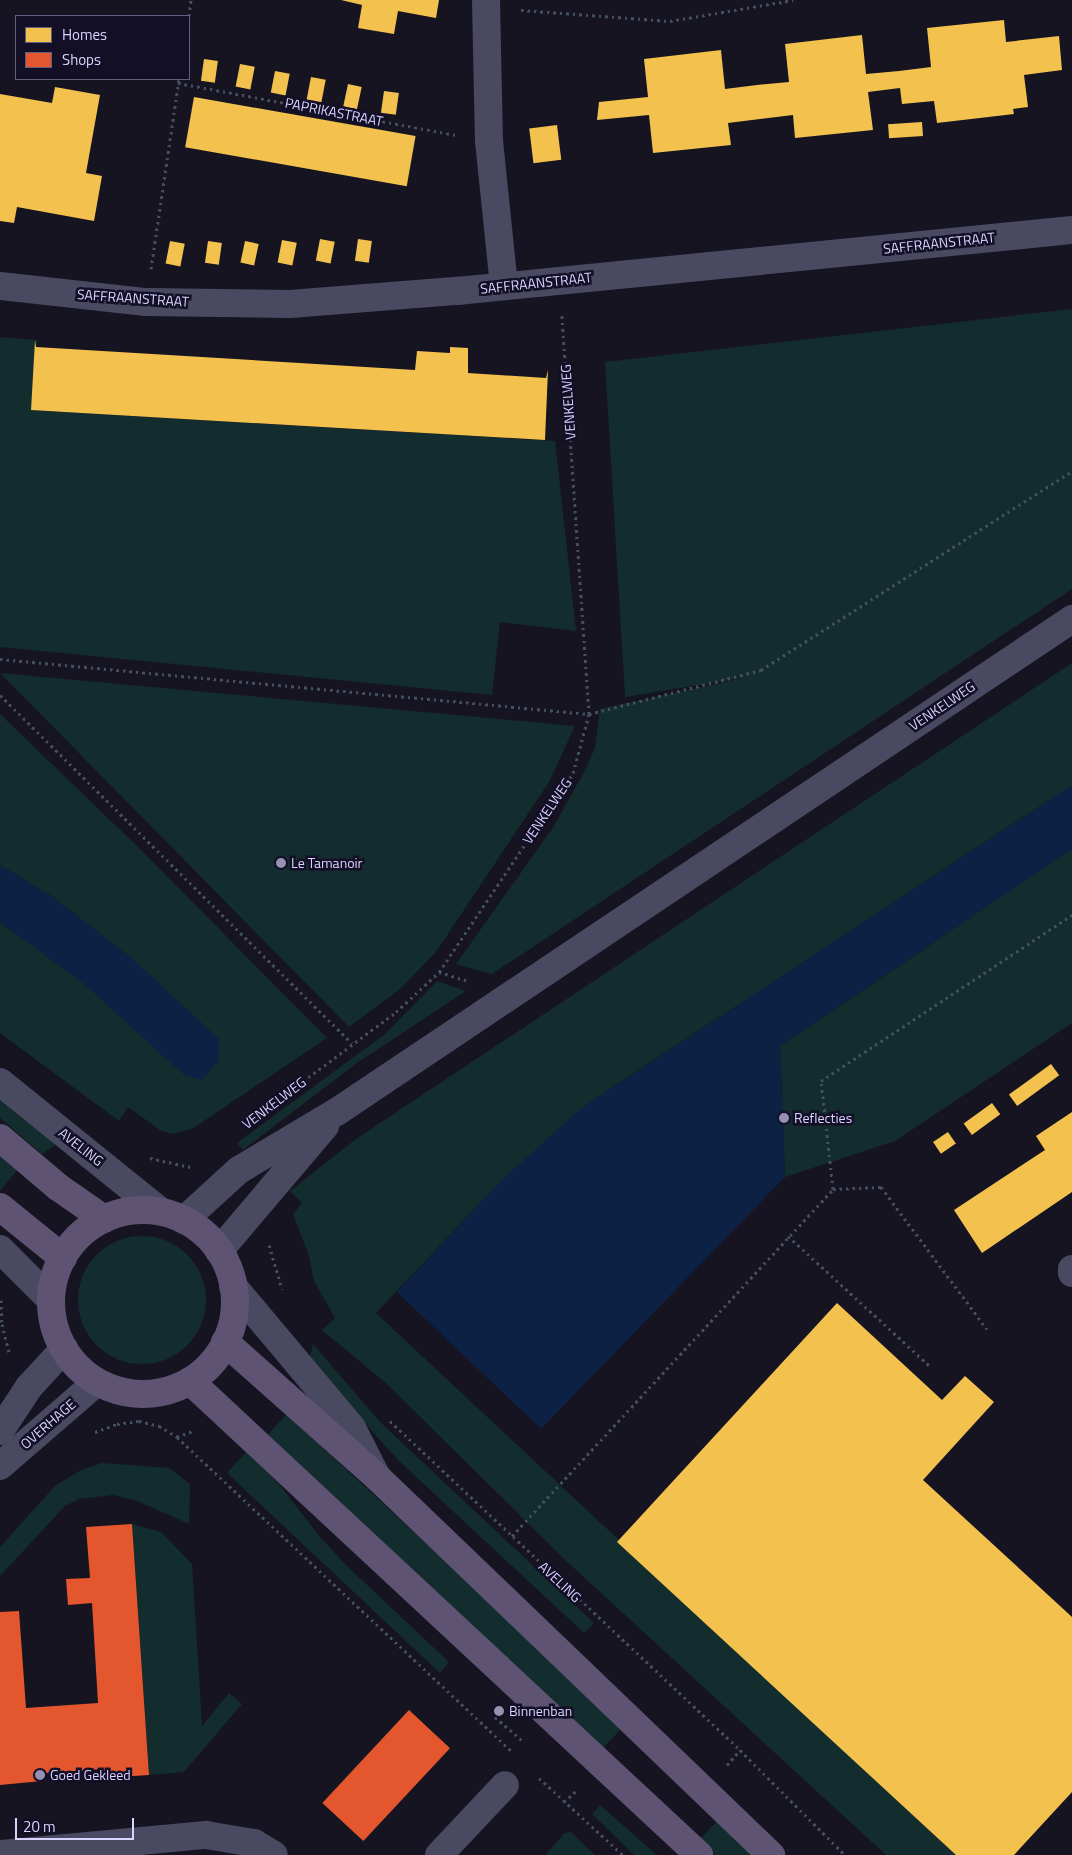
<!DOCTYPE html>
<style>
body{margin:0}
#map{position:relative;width:1072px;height:1855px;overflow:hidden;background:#161421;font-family:"Titillium Web",sans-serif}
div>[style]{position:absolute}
.green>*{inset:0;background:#132c2d;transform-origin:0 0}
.round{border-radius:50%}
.water>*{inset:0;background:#0d2144}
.homes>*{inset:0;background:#f2c14e;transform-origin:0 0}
.shops>*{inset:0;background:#e4572e;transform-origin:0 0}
.path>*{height:3px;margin-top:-1.5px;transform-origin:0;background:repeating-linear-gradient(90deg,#44505f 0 2.5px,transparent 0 6.5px)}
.minor>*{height:28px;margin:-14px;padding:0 14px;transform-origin:14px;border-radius:14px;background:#4a4962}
.major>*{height:28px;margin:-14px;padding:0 14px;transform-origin:14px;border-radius:14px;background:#5e5373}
.major>.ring{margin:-14px;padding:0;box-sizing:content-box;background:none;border:28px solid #5e5373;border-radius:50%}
.dots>*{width:14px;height:14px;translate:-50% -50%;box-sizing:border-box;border:2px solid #130f26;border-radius:50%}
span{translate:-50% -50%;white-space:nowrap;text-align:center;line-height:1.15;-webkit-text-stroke:5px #130f26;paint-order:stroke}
.street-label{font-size:14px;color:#d9d4ff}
.poi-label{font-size:14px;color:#d9d4ff}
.left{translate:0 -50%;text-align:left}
.legend{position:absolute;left:15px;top:15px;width:175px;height:65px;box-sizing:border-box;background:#130f26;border:1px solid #625e7d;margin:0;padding:6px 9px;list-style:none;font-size:15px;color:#d9d4ff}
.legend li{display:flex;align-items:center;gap:10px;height:25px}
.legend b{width:25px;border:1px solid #625e7d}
.scale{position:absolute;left:15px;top:1818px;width:119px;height:22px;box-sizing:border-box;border:2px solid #d9d4ff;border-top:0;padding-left:6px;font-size:15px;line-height:18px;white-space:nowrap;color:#d9d4ff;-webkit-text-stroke:4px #130f26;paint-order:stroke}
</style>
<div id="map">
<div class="green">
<div style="clip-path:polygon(1072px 309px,1072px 589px,492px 974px,456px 964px,552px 829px,584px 772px,595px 748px,600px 709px,748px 677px,625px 697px,605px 362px)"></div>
<div style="clip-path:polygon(0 337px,37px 340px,31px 410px,555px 441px,576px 631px,500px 622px,492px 695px,0 647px)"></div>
<div style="clip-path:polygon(1072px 663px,1072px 785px,613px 1087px,501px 1181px,376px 1313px,956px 1855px,886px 1855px,562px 1557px,387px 1384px,322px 1330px,335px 1318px,314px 1281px,309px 1256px,293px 1214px,302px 1203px,290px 1191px,356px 1139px)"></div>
<div style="clip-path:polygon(0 673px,575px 726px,549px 782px,436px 952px,400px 989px,349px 1027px)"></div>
<div style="clip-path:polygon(0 714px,137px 846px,327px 1038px,192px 1129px,171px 1134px,160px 1130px,128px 1107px,119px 1121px,0 1033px,0 922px,82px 982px,135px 961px,53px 897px,0 865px)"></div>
<div style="clip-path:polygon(1072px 849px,1072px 1023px,895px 1141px,785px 1177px,780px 1046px)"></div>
<div style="clip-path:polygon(437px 981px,466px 991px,357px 1063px,243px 1150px,237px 1143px,385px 1034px)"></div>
<div style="clip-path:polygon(0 1094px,60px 1142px,42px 1154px,0 1118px)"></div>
<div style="clip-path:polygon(0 1156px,18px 1169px,0 1191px)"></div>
<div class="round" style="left:78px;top:1236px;width:128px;height:128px"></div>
<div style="clip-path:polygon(313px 1344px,381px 1423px,594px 1623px,584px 1633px,398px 1460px,309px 1361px)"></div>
<div style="left:287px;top:1414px;width:459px;height:28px;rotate:43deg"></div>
<div style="clip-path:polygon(246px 1452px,279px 1484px,320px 1537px,348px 1567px,449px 1662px,440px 1673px,227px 1473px)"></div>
<div style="clip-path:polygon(102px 1463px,169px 1468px,190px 1484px,189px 1524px,135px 1500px,113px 1495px,79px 1499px,65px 1506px,0 1576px,0 1547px,55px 1486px,81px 1470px)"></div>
<div style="clip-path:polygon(132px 1524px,161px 1532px,192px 1564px,202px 1726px,229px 1693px,242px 1704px,184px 1772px,149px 1775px)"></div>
<div style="clip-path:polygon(600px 1805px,657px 1855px,634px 1855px,592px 1814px)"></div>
<div style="clip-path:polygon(720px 1818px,758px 1855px,716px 1855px,700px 1839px)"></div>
<div style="clip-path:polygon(571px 1832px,595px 1855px,545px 1855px,565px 1833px)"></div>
</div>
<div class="water">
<div style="clip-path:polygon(1072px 785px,1072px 849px,780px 1046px,785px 1177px,541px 1429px,397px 1292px,501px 1181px,580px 1109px)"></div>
<div style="clip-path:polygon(0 865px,53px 897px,135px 961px,219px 1039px,219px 1060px,202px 1080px,183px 1074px,82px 982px,0 922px)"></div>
</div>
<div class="homes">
<div style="clip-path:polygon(341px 0,439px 0,436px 18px,398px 11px,394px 34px,358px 28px,362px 5px)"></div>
<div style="clip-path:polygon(1004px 20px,1006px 42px,1059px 36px,1062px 70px,1024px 75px,1028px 107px,1013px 109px,1014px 114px,937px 123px,934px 101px,902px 104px,900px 88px,868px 92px,873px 130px,795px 138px,793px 115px,728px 123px,731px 145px,653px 153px,649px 115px,597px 120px,599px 102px,648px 97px,644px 59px,721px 50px,725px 89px,757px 85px,789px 82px,785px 44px,862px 35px,866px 74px,899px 71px,931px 67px,927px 28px)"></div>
<div style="left:204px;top:59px;width:14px;height:22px;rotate:8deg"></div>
<div style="left:240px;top:64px;width:15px;height:23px;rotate:11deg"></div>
<div style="left:275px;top:71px;width:15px;height:22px;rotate:11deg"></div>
<div style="left:311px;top:77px;width:15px;height:23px;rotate:11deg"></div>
<div style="left:348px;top:84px;width:14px;height:23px;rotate:12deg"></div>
<div style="clip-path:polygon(55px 87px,100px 95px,86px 173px,102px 176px,94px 221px,17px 207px,14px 223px,0 221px,0 94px,52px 103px)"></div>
<div style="left:384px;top:91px;width:15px;height:22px;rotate:8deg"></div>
<div style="left:194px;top:97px;width:225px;height:51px;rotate:10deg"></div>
<div style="left:922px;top:122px;width:14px;height:34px;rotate:86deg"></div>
<div style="left:557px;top:125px;width:35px;height:28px;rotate:83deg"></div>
<div style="left:320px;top:239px;width:15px;height:22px;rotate:11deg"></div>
<div style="left:358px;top:239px;width:14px;height:22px;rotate:8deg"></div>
<div style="left:282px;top:240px;width:15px;height:23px;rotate:11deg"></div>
<div style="left:170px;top:241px;width:15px;height:23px;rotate:11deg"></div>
<div style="left:208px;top:241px;width:14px;height:22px;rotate:8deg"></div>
<div style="left:245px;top:241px;width:14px;height:22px;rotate:12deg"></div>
<div style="clip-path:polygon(35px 340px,36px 347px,415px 370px,417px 351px,450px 353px,450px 347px,468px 348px,468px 373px,546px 378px,548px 370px,545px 440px,31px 410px)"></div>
<div style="left:1051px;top:1064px;width:14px;height:52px;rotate:54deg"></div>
<div style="left:992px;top:1103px;width:14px;height:35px;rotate:54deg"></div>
<div style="clip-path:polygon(1072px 1112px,1072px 1192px,982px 1253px,954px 1210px,1045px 1150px,1036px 1136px)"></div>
<div style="left:948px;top:1132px;width:14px;height:18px;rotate:56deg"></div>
<div style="clip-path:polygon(837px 1303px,942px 1400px,965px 1376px,994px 1402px,923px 1480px,1072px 1617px,1072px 1792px,1014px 1855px,956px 1855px,617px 1542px)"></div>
</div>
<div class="shops">
<div style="clip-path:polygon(132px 1524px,149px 1775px,103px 1778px,103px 1769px,46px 1773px,42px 1781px,0 1785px,0 1612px,19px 1611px,26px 1708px,98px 1703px,92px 1603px,68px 1605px,66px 1579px,90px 1578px,86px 1527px)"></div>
<div style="left:409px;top:1710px;width:56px;height:127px;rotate:43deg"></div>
</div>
<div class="path">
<div style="left:521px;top:10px;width:149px;rotate:4.2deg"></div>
<div style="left:670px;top:21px;width:125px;rotate:-9.7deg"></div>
<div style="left:189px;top:16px;width:16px;rotate:-83deg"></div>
<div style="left:178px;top:83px;width:282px;rotate:10.6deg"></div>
<div style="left:151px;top:269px;width:192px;rotate:-81.6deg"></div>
<div style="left:0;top:659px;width:592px;rotate:5.33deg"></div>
<div style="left:589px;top:714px;width:178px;rotate:-14.3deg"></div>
<div style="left:761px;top:670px;width:369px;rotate:-32.6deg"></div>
<div style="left:0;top:695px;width:495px;rotate:44.7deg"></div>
<div style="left:439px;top:972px;width:31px;rotate:17deg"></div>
<div style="left:251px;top:1120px;width:181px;rotate:-36.7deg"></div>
<div style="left:396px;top:1012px;width:59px;rotate:-42.9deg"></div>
<div style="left:439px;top:972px;width:240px;rotate:-56deg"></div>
<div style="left:573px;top:773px;width:61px;rotate:-74.8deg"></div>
<div style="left:589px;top:714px;width:401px;rotate:-93.9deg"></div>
<div style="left:150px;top:1158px;width:41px;rotate:12.7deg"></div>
<div style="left:833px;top:1189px;width:48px;rotate:-2.4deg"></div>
<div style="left:881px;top:1187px;width:177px;rotate:53.3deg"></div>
<div style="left:788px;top:1236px;width:194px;rotate:42.5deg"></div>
<div style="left:269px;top:1245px;width:46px;rotate:73.5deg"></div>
<div style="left:1px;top:1300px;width:24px;rotate:88deg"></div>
<div style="left:2px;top:1324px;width:32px;rotate:76deg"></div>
<div style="left:390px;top:1421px;width:480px;rotate:43.2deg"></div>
<div style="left:740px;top:1750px;width:148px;rotate:45deg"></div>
<div style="left:95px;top:1432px;width:23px;rotate:-20deg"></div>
<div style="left:117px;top:1424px;width:22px;rotate:-8deg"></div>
<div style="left:139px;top:1421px;width:21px;rotate:14deg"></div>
<div style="left:159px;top:1426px;width:21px;rotate:31deg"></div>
<div style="left:177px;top:1437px;width:458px;rotate:43.2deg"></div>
<div style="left:177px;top:1437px;width:17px;rotate:-21deg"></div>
<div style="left:512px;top:1536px;width:473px;rotate:-47.2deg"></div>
<div style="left:833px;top:1189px;width:109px;rotate:-96.3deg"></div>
<div style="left:821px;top:1081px;width:301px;rotate:-33.5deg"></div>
<div style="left:499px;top:1714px;width:5px;rotate:143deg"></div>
<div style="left:495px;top:1717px;width:35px;rotate:41deg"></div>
<div style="left:727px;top:1765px;width:20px;rotate:-49deg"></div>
<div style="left:539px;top:1778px;width:114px;rotate:42.5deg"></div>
<div style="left:564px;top:1802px;width:19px;rotate:-43deg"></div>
</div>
<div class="minor">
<div style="left:486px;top:0;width:141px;rotate:88.8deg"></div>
<div style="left:489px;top:141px;width:146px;rotate:84.1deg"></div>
<div style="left:0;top:286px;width:147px;rotate:6.3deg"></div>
<div style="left:146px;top:302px;width:144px;rotate:0.8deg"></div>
<div style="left:290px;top:304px;width:168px;rotate:-4.5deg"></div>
<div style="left:457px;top:291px;width:618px;rotate:-5.66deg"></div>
<div style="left:0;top:1082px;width:207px;rotate:38.9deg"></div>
<div style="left:184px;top:1220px;width:74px;rotate:-42.3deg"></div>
<div style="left:239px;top:1170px;width:115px;rotate:-30.8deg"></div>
<div style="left:338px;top:1111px;width:884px;rotate:-33.83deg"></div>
<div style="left:0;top:1249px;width:72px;rotate:45deg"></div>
<div style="left:219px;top:1251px;width:164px;rotate:-49.7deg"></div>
<div style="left:1072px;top:1269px;width:4px;rotate:90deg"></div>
<div style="left:233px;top:1286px;width:185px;rotate:50deg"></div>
<div style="left:352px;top:1428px;width:55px;rotate:63deg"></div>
<div style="left:0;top:1431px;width:53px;rotate:-56.6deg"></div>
<div style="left:29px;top:1387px;width:52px;rotate:-47.4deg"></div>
<div style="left:0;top:1466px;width:128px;rotate:-40.9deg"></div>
<div style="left:0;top:1854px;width:207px;rotate:-5.3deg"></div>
<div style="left:206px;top:1835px;width:49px;rotate:9.5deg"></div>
<div style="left:254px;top:1843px;width:23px;rotate:31deg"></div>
<div style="left:439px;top:1855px;width:96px;rotate:-46.7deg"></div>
</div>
<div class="major">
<div style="left:0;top:1138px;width:76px;rotate:40.2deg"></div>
<div style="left:58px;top:1187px;width:56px;rotate:34.8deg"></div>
<div style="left:0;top:1207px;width:81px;rotate:39deg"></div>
<div class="ring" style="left:51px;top:1210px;width:156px;height:156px"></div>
<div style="left:225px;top:1342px;width:205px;rotate:41.6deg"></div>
<div style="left:378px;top:1478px;width:545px;rotate:43.81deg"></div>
<div style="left:190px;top:1381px;width:696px;rotate:42.96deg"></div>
</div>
<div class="dots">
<div style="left:281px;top:863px;background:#9591b1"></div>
<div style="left:784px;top:1118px;background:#9591b1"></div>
<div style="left:499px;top:1711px;background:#9591b1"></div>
<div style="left:40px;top:1775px;background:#9591b1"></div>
</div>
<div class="street-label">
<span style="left:334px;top:112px;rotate:11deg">PAPRIKASTRAAT</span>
<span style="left:939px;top:243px;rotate:-6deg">SAFFRAANSTRAAT</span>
<span style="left:536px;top:283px;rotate:-6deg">SAFFRAANSTRAAT</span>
<span style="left:133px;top:298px;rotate:4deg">SAFFRAANSTRAAT</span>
<span style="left:568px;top:402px;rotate:-94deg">VENKELWEG</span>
<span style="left:942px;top:706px;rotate:-34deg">VENKELWEG</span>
<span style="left:547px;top:811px;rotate:-56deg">VENKELWEG</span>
<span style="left:274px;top:1103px;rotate:-37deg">VENKELWEG</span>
<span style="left:81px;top:1147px;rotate:38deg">AVELING</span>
<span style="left:48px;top:1424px;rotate:-41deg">OVERHAGE</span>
<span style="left:560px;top:1582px;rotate:43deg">AVELING</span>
</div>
<div class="poi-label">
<span class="left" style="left:291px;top:863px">Le Tamanoir</span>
<span class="left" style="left:794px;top:1118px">Reflecties</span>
<span class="left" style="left:509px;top:1711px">Binnenban</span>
<span class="left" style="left:50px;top:1775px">Goed Gekleed</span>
</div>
<ul class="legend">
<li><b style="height:14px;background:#f2c14e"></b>Homes</li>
<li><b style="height:14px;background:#e4572e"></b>Shops</li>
</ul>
<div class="scale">20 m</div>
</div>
